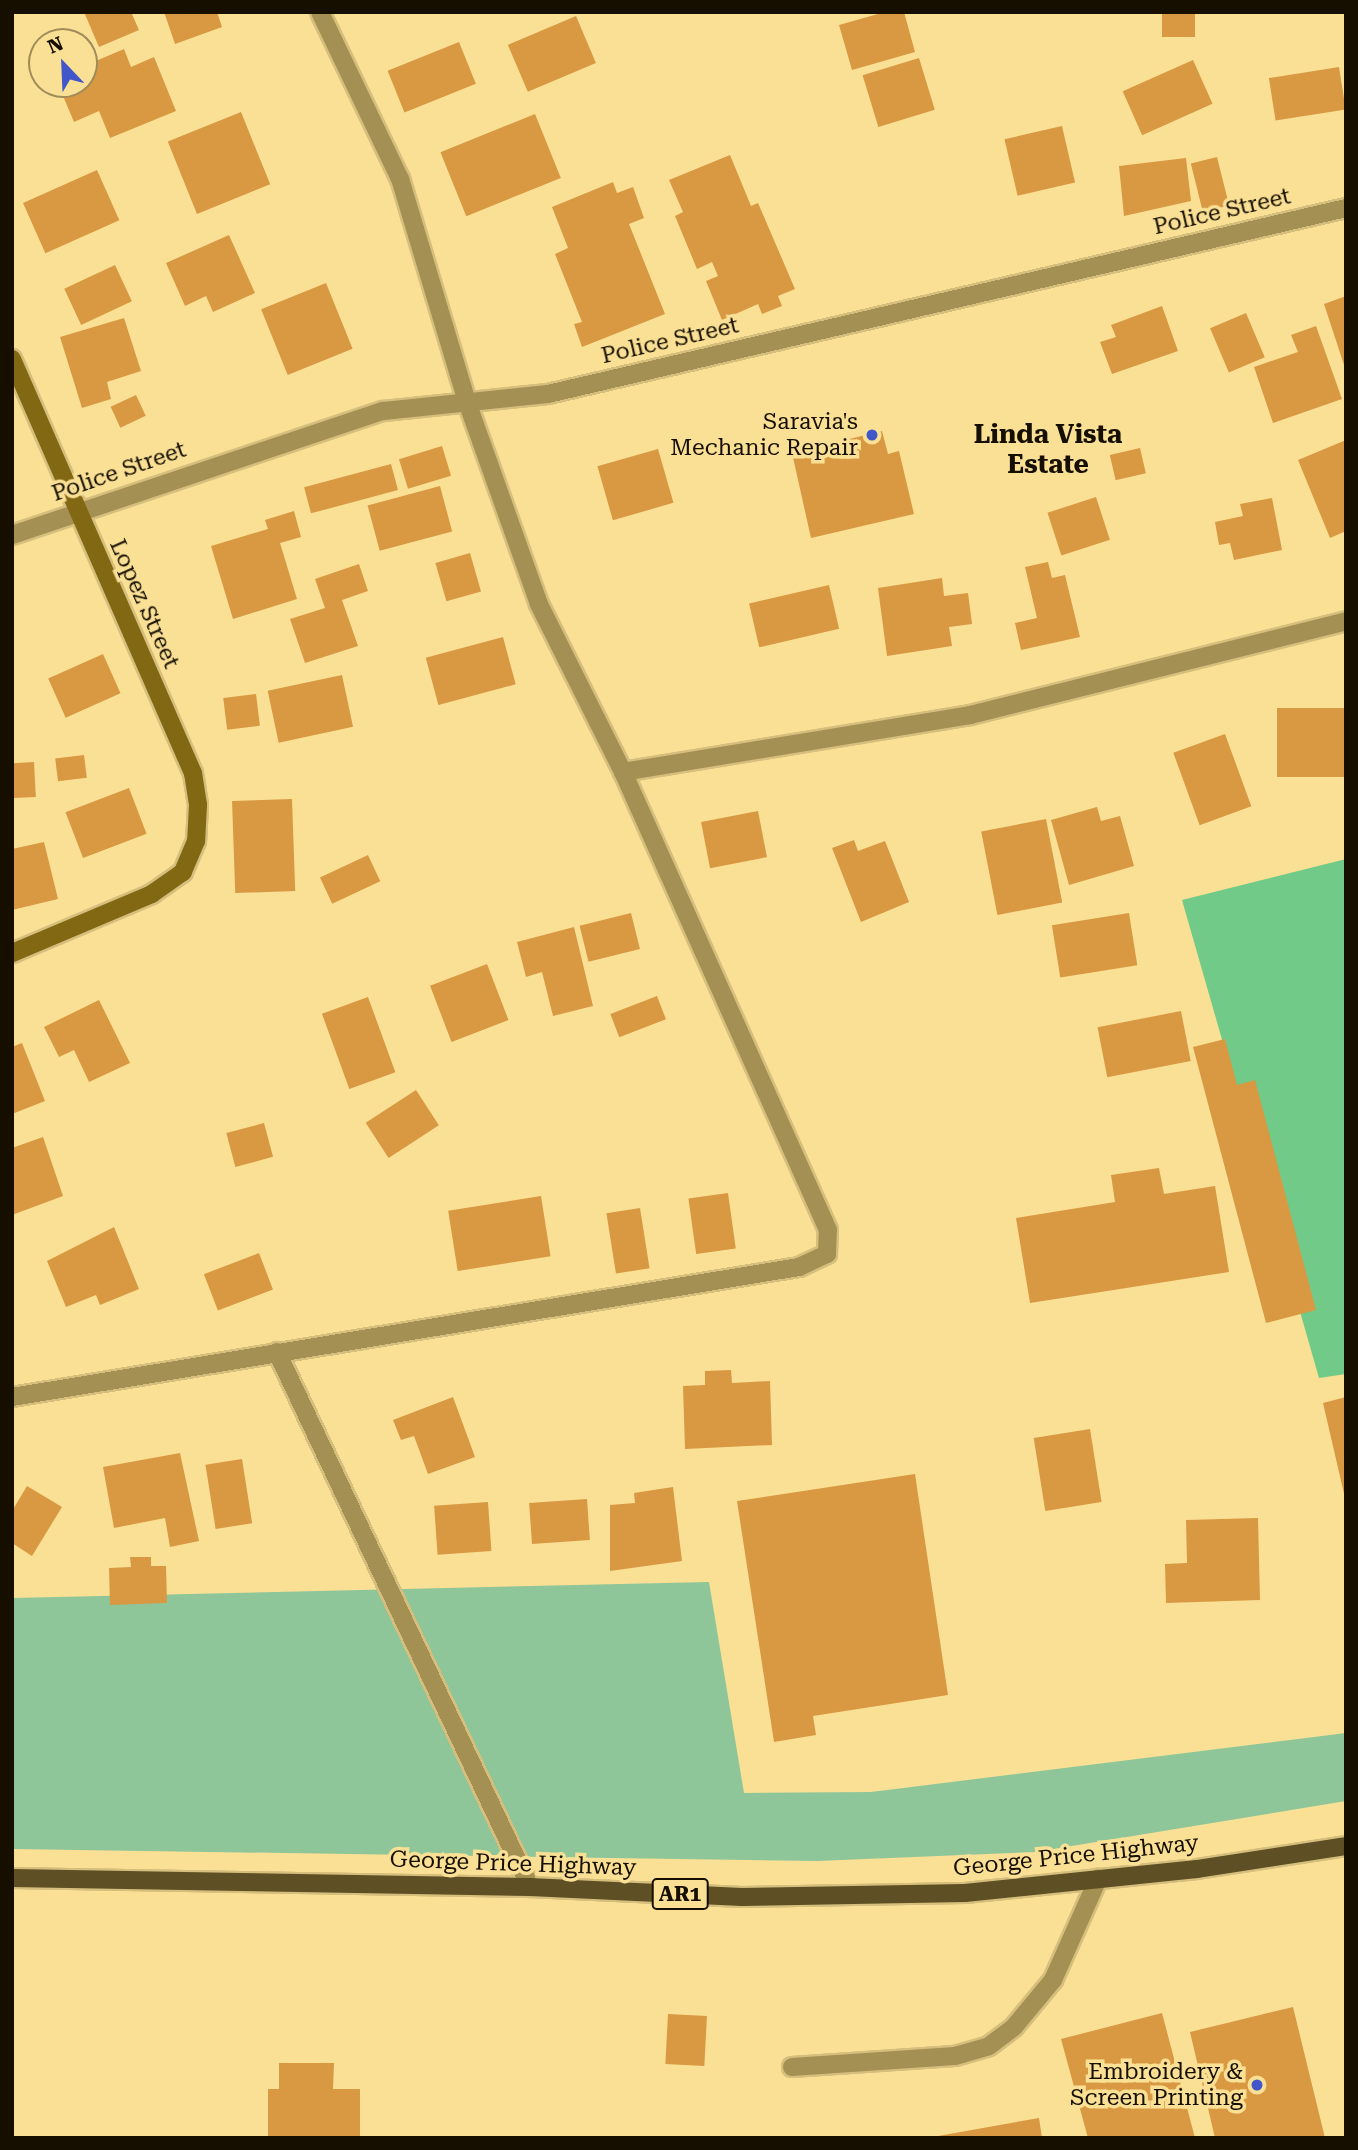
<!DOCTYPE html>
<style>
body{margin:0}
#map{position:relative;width:1358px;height:2150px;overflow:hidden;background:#fae095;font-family:"Roboto Serif",serif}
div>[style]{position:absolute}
.green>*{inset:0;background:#8ec69a}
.forest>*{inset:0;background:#71ca88}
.building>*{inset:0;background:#d99842;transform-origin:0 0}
.roads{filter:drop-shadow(2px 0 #d6bf7d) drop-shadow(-2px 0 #d6bf7d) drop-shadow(0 2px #d6bf7d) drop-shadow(0 -2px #d6bf7d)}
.lane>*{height:18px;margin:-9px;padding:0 9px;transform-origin:9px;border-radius:9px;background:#a59053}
.street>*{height:18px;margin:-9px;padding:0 9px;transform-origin:9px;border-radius:9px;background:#a59053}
.secondary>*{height:18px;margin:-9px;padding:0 9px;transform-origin:9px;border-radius:9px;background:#826812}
.primary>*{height:18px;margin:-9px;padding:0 9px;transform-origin:9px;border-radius:9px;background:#5e4f24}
.dots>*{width:19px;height:19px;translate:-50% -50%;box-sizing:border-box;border:4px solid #fae095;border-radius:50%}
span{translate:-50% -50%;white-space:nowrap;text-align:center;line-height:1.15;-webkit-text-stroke:7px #fae095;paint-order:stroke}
.shield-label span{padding:2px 5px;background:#fae095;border:2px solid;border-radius:5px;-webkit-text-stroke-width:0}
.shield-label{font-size:21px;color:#160f00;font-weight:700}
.street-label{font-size:23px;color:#160f00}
.poi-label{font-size:23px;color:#160f00}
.right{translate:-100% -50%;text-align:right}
.quarter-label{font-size:26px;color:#160f00;font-weight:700}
.frame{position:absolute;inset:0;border:14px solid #160f00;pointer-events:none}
.north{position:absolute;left:28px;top:28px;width:70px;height:70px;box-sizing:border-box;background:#fae095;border:2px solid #9f8c59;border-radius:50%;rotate:337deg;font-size:19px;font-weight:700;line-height:28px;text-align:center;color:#160f00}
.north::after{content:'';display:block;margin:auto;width:24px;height:32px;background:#4156c9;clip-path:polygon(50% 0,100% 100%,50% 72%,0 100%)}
</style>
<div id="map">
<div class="green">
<div style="clip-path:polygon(709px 1582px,744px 1793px,871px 1792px,1346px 1733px,1346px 1801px,1035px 1852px,817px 1861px,12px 1849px,12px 1598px)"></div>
</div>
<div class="forest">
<div style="clip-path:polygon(1346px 859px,1346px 1374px,1319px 1378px,1182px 900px)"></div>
</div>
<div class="building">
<div style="clip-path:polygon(84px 12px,131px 12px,139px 30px,99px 47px)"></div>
<div style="clip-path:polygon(164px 12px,217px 12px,222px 27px,175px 44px)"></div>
<div style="clip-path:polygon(885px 12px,904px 12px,915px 52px,852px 70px,839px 25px)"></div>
<div style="left:1162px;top:12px;width:33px;height:25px"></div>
<div style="left:576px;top:16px;width:51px;height:74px;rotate:67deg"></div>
<div style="left:459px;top:42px;width:45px;height:77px;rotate:68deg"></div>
<div style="clip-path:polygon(124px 49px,131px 67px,154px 57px,176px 111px,110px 138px,99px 111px,74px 122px,58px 84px,84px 84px,84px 66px)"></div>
<div style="left:919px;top:58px;width:54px;height:59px;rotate:73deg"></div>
<div style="left:1193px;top:60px;width:48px;height:77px;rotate:66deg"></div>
<div style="left:1339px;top:67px;width:43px;height:71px;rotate:81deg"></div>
<div style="left:241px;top:112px;width:78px;height:79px;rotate:68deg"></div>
<div style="left:535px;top:114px;width:69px;height:102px;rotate:68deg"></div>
<div style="left:1062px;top:126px;width:58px;height:59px;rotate:77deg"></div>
<div style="clip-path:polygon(730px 155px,751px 206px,758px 203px,795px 289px,778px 296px,782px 306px,762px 314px,758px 304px,722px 320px,706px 281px,718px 276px,712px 262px,697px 269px,675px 216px,683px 212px,669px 180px)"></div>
<div style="left:1217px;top:157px;width:50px;height:27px;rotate:76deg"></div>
<div style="clip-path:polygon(1186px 158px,1191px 201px,1124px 216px,1119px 166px)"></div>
<div style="left:97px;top:170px;width:55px;height:81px;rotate:66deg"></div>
<div style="clip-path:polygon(613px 182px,617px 193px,633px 187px,644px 218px,629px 224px,665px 314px,582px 347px,574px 324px,582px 322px,555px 254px,568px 248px,552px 207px)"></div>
<div style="clip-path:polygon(229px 235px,255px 293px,213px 312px,206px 296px,185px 306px,166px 263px)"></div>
<div style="left:115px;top:265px;width:40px;height:56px;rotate:65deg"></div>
<div style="left:326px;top:283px;width:71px;height:70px;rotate:68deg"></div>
<div style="clip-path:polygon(1346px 296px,1346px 368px,1345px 368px,1324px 304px)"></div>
<div style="clip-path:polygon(1162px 306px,1178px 351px,1112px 374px,1100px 342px,1116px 337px,1111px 325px)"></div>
<div style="left:1246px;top:313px;width:48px;height:39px;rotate:67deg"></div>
<div style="clip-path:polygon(124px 318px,141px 371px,107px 382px,111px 399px,82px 408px,60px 337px)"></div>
<div style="clip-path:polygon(1316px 326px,1342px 399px,1273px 423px,1254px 367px,1298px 352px,1291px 335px)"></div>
<div style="left:136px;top:395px;width:23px;height:28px;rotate:65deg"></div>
<div style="clip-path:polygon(882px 431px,888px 454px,899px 451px,914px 514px,811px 538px,792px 453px)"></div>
<div style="clip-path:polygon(1346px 440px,1346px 531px,1330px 538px,1298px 460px)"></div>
<div style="left:442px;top:446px;width:31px;height:45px;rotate:73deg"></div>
<div style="left:1140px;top:448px;width:26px;height:31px;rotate:77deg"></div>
<div style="left:658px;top:449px;width:56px;height:63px;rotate:74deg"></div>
<div style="left:391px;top:464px;width:27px;height:90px;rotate:75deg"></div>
<div style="left:440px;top:486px;width:47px;height:75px;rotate:75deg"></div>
<div style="left:1096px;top:497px;width:45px;height:51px;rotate:72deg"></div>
<div style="clip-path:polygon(1272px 498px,1282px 550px,1234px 560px,1230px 543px,1219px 545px,1215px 522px,1243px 516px,1240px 504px)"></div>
<div style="clip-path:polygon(294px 511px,301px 537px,280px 543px,297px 599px,233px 619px,211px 546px,268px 529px,265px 520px)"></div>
<div style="left:470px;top:553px;width:40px;height:36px;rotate:74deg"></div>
<div style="clip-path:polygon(1048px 562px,1052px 578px,1065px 575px,1080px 637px,1021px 650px,1015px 623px,1037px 618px,1025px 567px)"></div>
<div style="clip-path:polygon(359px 564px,368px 591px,342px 600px,358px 646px,305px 663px,290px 619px,325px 608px,315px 579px)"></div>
<div style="clip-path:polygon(942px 578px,944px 596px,968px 593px,972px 624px,949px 627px,952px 646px,887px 656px,878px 588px)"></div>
<div style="left:829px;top:585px;width:45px;height:82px;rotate:77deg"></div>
<div style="left:503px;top:637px;width:49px;height:80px;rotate:75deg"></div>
<div style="left:103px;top:654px;width:43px;height:60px;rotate:66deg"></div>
<div style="left:342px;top:675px;width:53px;height:76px;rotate:78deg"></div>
<div style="left:256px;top:694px;width:32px;height:33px;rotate:83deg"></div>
<div style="left:1346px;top:708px;width:69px;height:69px;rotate:90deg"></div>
<div style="left:1225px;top:734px;width:77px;height:55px;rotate:70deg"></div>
<div style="left:84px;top:755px;width:23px;height:29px;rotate:83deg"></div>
<div style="left:34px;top:762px;width:35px;height:22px;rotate:87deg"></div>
<div style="left:129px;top:788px;width:49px;height:68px;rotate:69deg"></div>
<div style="left:292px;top:799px;width:92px;height:60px;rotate:88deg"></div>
<div style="clip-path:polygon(1097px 807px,1101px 821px,1120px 816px,1134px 866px,1069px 885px,1051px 820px)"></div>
<div style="left:758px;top:811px;width:47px;height:58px;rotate:79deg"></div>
<div style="left:1046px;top:819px;width:85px;height:66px;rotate:79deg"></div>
<div style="clip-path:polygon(854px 840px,858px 851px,885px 841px,909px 902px,861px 922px,832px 848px)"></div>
<div style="clip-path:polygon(44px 842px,58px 899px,12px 910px,12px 849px)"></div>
<div style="left:368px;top:855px;width:29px;height:53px;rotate:65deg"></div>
<div style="left:631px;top:913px;width:37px;height:53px;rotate:76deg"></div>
<div style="left:1129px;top:913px;width:53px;height:78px;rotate:81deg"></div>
<div style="clip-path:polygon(574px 927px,593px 1006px,553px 1016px,542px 972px,526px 977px,517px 942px)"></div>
<div style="left:487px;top:964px;width:60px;height:61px;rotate:69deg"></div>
<div style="left:657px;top:996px;width:25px;height:50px;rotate:69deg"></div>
<div style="left:368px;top:997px;width:80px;height:49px;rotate:70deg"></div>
<div style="clip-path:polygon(99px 1000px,130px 1063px,89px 1082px,74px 1050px,59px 1057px,44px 1027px)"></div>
<div style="left:1181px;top:1011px;width:51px;height:85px;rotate:79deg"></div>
<div style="clip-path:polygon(1225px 1039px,1237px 1085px,1255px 1080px,1316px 1310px,1266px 1323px,1193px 1047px)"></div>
<div style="clip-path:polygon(22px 1043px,45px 1101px,12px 1114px,12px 1047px)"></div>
<div style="left:416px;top:1090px;width:42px;height:60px;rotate:57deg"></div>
<div style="left:264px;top:1123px;width:35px;height:39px;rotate:75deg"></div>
<div style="clip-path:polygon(43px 1137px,63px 1196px,12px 1215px,12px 1148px)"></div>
<div style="clip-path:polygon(1159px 1168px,1164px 1194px,1215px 1186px,1229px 1272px,1030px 1303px,1016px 1218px,1115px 1202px,1111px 1175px)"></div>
<div style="left:728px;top:1193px;width:56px;height:40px;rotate:82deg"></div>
<div style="left:541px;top:1196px;width:61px;height:94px;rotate:81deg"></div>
<div style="left:640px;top:1208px;width:61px;height:34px;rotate:81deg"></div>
<div style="clip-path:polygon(114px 1227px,139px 1289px,100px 1305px,96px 1295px,66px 1307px,47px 1261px)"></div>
<div style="left:259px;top:1253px;width:39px;height:59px;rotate:69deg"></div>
<div style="clip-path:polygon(731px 1370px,732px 1383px,770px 1381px,772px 1445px,685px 1449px,683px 1386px,705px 1385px,705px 1371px)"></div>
<div style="clip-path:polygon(453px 1397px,475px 1457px,428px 1474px,414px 1436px,401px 1440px,393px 1420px)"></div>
<div style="clip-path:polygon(1346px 1397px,1346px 1498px,1345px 1498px,1323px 1403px)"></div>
<div style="left:1090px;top:1429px;width:74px;height:57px;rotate:81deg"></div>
<div style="clip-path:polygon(180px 1453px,199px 1541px,170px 1547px,165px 1518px,114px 1528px,103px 1467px)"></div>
<div style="left:242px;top:1459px;width:65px;height:37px;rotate:81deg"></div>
<div style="clip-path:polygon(915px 1474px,948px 1695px,813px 1716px,816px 1735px,774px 1742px,737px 1501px)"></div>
<div style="clip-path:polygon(27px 1486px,62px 1507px,32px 1556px,12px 1543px,12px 1511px)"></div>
<div style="clip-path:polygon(673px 1487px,682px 1561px,610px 1571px,610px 1505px,635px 1503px,634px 1493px)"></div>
<div style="left:587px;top:1499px;width:41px;height:58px;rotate:86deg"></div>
<div style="left:488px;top:1502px;width:49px;height:54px;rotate:86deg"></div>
<div style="clip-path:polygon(1258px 1518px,1260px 1600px,1166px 1603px,1165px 1564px,1187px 1563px,1186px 1520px)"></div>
<div style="clip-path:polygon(130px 1557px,151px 1557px,151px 1566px,166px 1566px,167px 1603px,110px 1605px,109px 1568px,131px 1567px)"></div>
<div style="clip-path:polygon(1293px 2007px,1325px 2138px,1215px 2138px,1190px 2032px)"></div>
<div style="clip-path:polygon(1162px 2013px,1195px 2138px,1088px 2138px,1061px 2039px)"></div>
<div style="left:668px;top:2014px;width:39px;height:50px;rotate:3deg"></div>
<div style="clip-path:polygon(279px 2063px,334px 2063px,333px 2089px,360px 2089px,360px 2138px,268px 2138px,268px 2089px,279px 2089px)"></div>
<div style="clip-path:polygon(1039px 2118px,1042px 2138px,938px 2138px,938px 2136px)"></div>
</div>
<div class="roads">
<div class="lane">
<div style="left:792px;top:2067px;width:163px;rotate:-3.9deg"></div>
<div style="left:955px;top:2056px;width:35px;rotate:-16deg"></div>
<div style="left:989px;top:2046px;width:31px;rotate:-37deg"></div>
<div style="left:1014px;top:2027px;width:61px;rotate:-50.3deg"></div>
<div style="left:1053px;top:1980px;width:111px;rotate:-66deg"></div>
</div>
<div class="street">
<div style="left:12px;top:535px;width:391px;rotate:-18.5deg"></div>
<div style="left:383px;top:411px;width:166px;rotate:-5.9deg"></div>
<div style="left:548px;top:394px;width:819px;rotate:-13.12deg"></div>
<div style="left:623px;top:772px;width:352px;rotate:-9.3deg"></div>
<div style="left:970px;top:715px;width:388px;rotate:-14deg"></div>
<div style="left:277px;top:1352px;width:592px;rotate:64.69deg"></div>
<div style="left:12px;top:1397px;width:798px;rotate:-9.38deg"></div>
<div style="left:799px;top:1267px;width:31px;rotate:-25deg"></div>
<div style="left:827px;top:1254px;width:24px;rotate:-88deg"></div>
<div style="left:828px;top:1230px;width:502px;rotate:-114.11deg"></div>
<div style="left:623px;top:772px;width:188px;rotate:-116.6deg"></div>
<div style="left:539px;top:604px;width:214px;rotate:-109.6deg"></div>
<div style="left:467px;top:402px;width:233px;rotate:-106.7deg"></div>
<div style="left:400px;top:179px;width:185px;rotate:-115.6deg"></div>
</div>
<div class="secondary">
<div style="left:12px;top:359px;width:452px;rotate:66.4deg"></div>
<div style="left:193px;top:773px;width:32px;rotate:81deg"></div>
<div style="left:198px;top:805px;width:36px;rotate:93deg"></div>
<div style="left:196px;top:841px;width:34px;rotate:113deg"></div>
<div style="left:183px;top:872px;width:38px;rotate:145deg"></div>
<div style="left:152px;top:894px;width:152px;rotate:157.1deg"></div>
</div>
<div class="primary">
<div style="left:12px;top:1878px;width:518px;rotate:1deg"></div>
<div style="left:530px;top:1887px;width:212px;rotate:2.7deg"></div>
<div style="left:742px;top:1897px;width:223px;rotate:-1deg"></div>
<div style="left:965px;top:1893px;width:233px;rotate:-5.9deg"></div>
<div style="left:1197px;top:1869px;width:151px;rotate:-8.8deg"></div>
</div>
</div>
<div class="dots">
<div style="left:872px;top:435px;background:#4156c9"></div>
<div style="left:1257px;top:2085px;background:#4156c9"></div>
</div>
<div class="shield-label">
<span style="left:680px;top:1894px">AR1</span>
</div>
<div class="street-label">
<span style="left:1222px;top:212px;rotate:-13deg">Police Street</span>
<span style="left:670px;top:341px;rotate:-13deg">Police Street</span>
<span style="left:119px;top:472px;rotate:-19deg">Police Street</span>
<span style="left:144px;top:604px;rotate:66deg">Lopez Street</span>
<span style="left:1076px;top:1856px;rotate:-6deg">George Price Highway</span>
<span style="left:513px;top:1864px;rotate:2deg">George Price Highway</span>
</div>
<div class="poi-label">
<span class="right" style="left:858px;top:435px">Saravia's<br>Mechanic Repair</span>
<span class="right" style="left:1243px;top:2085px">Embroidery &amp;<br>Screen Printing</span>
</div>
<div class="quarter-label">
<span style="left:1048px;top:450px">Linda Vista<br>Estate</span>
</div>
<div class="frame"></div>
<div class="north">N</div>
</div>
